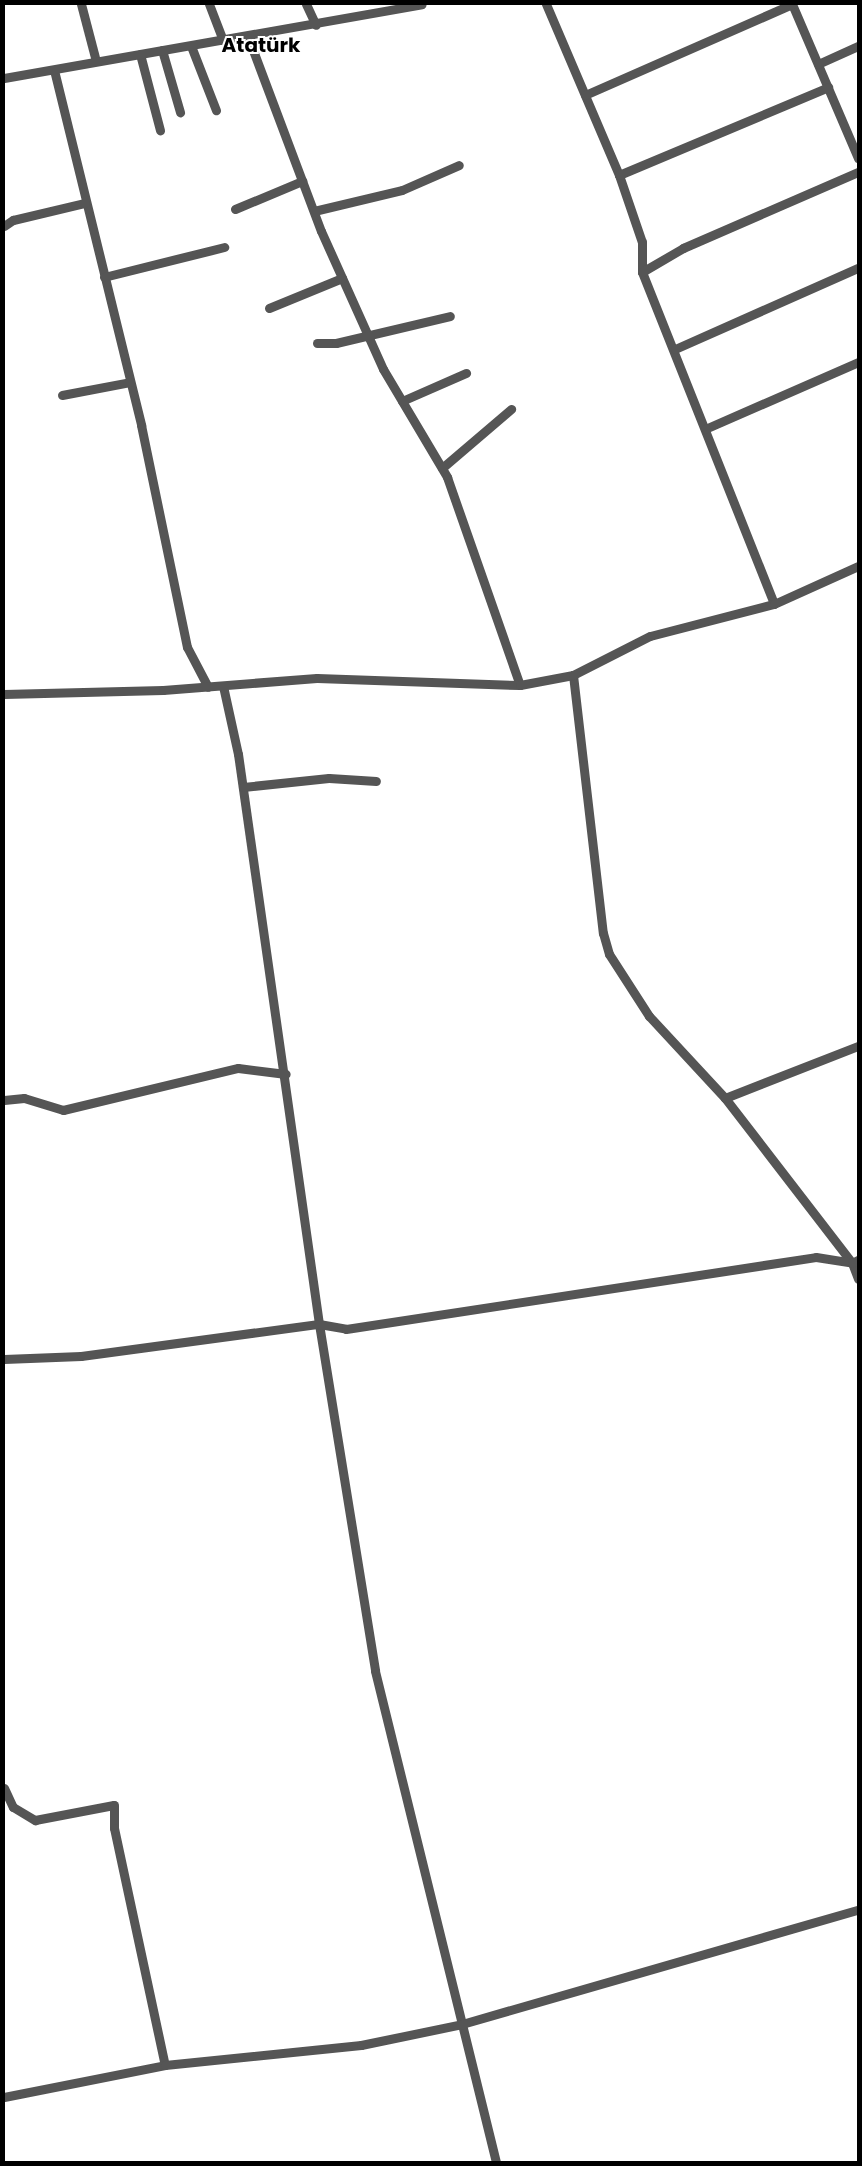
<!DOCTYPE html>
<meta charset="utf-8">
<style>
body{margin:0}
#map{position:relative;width:862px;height:2166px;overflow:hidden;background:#fff;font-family:Poppins,sans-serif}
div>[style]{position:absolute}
.minor>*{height:9px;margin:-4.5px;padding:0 4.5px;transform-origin:4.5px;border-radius:4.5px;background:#555}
span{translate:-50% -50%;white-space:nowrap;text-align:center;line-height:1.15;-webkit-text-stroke:4px #fff;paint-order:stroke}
.district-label{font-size:20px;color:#000;font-weight:700}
.frame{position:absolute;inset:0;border:5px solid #000;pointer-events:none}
</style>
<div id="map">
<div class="minor">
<div style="left:81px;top:4px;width:59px;rotate:75.3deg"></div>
<div style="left:209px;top:4px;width:39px;rotate:69deg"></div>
<div style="left:306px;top:4px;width:23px;rotate:65deg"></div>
<div style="left:546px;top:4px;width:186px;rotate:66.9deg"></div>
<div style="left:619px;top:175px;width:71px;rotate:71.1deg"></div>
<div style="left:642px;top:242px;width:30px;rotate:90deg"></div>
<div style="left:642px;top:272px;width:357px;rotate:68.3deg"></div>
<div style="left:792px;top:4px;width:168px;rotate:66.8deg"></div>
<div style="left:248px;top:37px;width:207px;rotate:69.4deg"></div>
<div style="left:321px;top:231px;width:151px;rotate:65.8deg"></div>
<div style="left:383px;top:369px;width:126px;rotate:59.3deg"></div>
<div style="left:447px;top:477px;width:220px;rotate:70.7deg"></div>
<div style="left:191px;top:46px;width:69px;rotate:68.7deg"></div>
<div style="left:162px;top:50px;width:65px;rotate:73.8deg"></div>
<div style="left:140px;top:54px;width:79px;rotate:75.3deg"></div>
<div style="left:818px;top:64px;width:44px;rotate:-24.2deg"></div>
<div style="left:54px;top:70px;width:366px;rotate:76.2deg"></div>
<div style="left:141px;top:425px;width:227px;rotate:78.3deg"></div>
<div style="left:187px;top:647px;width:45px;rotate:62.3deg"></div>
<div style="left:4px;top:78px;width:424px;rotate:-10deg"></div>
<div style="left:585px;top:95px;width:226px;rotate:-23.7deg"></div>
<div style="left:619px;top:175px;width:227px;rotate:-22.8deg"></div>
<div style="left:235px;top:209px;width:73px;rotate:-22.7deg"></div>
<div style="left:314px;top:211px;width:90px;rotate:-13.4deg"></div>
<div style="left:402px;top:190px;width:62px;rotate:-23.7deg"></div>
<div style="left:4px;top:226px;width:11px;rotate:-34deg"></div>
<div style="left:13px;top:220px;width:74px;rotate:-13.3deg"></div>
<div style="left:642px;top:272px;width:48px;rotate:-30.3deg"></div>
<div style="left:683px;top:248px;width:191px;rotate:-23.5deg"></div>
<div style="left:104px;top:277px;width:124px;rotate:-14deg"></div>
<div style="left:269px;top:308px;width:79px;rotate:-22.3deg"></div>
<div style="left:317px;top:343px;width:19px"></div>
<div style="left:336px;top:343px;width:117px;rotate:-13.3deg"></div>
<div style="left:675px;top:349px;width:200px;rotate:-23.9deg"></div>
<div style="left:62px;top:395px;width:69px;rotate:-10.8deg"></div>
<div style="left:402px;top:401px;width:70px;rotate:-23.6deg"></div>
<div style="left:705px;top:429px;width:167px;rotate:-23.6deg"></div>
<div style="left:442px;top:468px;width:91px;rotate:-40.5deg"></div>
<div style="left:573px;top:675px;width:260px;rotate:83.4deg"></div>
<div style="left:603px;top:933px;width:22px;rotate:74deg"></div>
<div style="left:609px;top:954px;width:74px;rotate:57.2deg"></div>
<div style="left:649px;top:1016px;width:112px;rotate:47.2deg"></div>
<div style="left:725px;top:1098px;width:208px;rotate:52.4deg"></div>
<div style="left:852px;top:1263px;width:17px;rotate:69deg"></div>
<div style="left:223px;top:686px;width:70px;rotate:77.6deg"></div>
<div style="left:238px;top:754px;width:576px;rotate:81.91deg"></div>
<div style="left:319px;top:1324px;width:351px;rotate:80.8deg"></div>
<div style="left:375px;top:1671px;width:506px;rotate:76.16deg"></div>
<div style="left:4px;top:694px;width:159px;rotate:-1.4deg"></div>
<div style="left:163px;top:690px;width:154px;rotate:-4.5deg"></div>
<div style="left:317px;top:678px;width:203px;rotate:2deg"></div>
<div style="left:520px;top:685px;width:54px;rotate:-10.7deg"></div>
<div style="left:573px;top:675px;width:86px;rotate:-26.9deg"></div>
<div style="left:650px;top:636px;width:128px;rotate:-14.5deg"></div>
<div style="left:774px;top:604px;width:92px;rotate:-24.3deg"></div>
<div style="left:243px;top:787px;width:86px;rotate:-6deg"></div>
<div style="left:329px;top:778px;width:47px;rotate:3.7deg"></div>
<div style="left:725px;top:1098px;width:143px;rotate:-21.4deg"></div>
<div style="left:4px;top:1100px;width:20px;rotate:-6deg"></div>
<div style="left:24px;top:1098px;width:41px;rotate:17.1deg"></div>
<div style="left:63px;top:1110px;width:180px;rotate:-13.5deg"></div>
<div style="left:238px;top:1068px;width:48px;rotate:7.1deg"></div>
<div style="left:4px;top:1359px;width:77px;rotate:-2.2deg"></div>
<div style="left:81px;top:1356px;width:240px;rotate:-7.7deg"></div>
<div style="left:319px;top:1324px;width:27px;rotate:10deg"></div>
<div style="left:346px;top:1329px;width:475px;rotate:-8.7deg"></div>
<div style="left:816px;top:1257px;width:36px;rotate:9deg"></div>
<div style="left:852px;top:1263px;width:7px;rotate:-27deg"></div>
<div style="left:4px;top:1788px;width:21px;rotate:65deg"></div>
<div style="left:13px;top:1807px;width:26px;rotate:31deg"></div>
<div style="left:35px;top:1820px;width:80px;rotate:-10.8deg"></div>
<div style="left:114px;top:1805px;width:23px;rotate:90deg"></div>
<div style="left:114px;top:1828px;width:242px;rotate:77.9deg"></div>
<div style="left:4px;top:2097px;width:164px;rotate:-11.2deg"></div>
<div style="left:165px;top:2065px;width:197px;rotate:-5.8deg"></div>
<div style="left:361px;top:2045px;width:103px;rotate:-11.7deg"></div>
<div style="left:462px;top:2024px;width:412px;rotate:-16.1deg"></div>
</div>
<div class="district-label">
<span style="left:261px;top:45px">Atatürk</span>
</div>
<div class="frame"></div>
</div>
